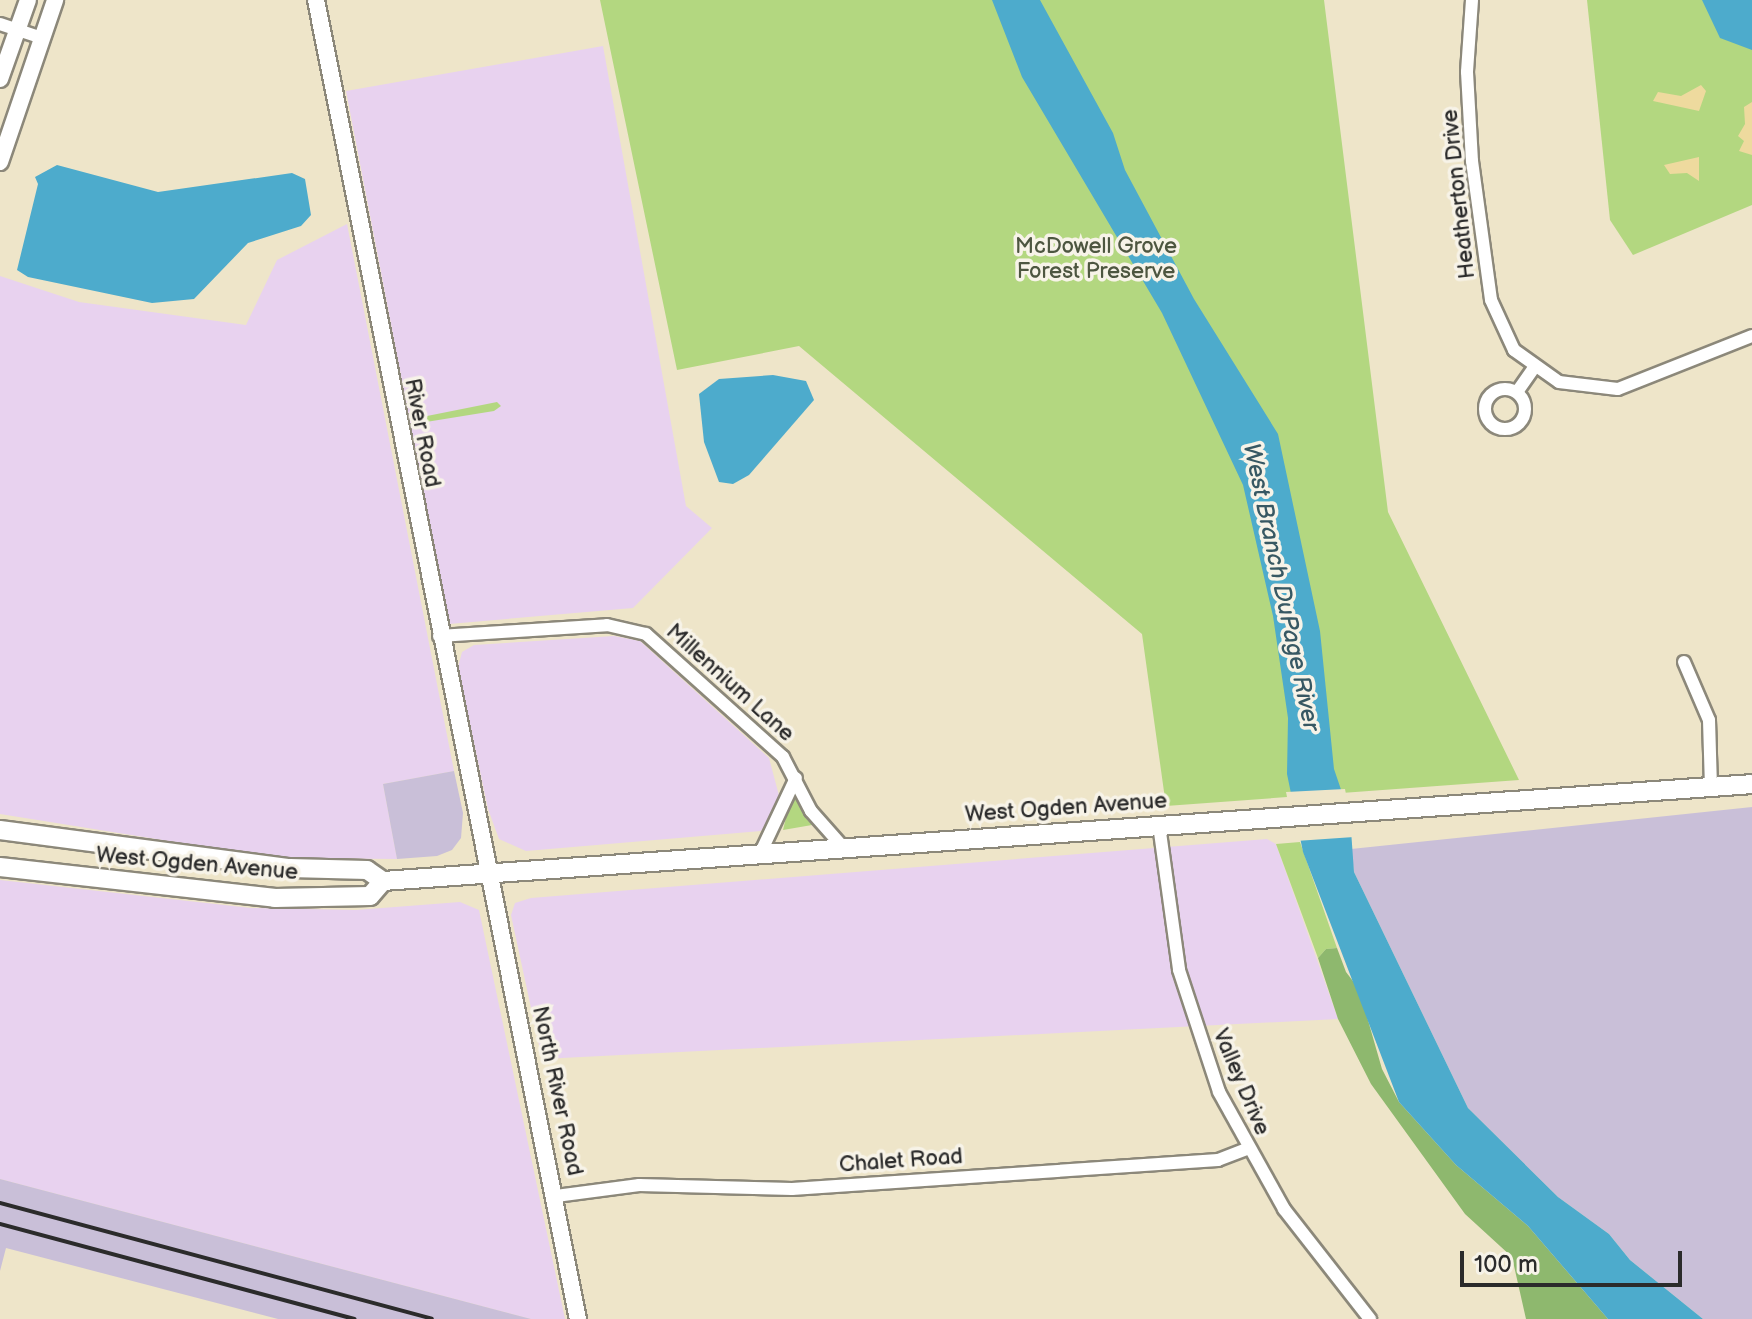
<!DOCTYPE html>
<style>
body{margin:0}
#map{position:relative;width:1752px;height:1319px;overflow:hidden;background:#eee5c9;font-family:"Balsamiq Sans",sans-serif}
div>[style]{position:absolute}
.built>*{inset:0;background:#e8d2ef}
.industrial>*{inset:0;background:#c9bfd8}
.green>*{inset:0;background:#b3d780}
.forest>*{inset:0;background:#8eb86e}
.sand>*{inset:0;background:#eeda9e}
.water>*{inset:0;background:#4dabcc}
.pier>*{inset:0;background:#eee5c9}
.roads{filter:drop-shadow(2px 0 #8c887a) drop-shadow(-2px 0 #8c887a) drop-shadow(0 2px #8c887a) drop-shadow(0 -2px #8c887a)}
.street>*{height:12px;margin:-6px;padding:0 6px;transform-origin:6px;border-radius:6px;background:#fff}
.street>.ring{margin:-6px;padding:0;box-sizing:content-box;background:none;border:12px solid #fff;border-radius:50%}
.secondary>*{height:16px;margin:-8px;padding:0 8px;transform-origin:8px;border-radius:8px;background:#fff}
.primary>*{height:18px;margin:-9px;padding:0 9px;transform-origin:9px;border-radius:9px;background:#fff}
.rail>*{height:4px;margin:-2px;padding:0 2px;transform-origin:2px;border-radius:2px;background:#2b2b2b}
span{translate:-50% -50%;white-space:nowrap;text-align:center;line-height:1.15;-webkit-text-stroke:7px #f7f3e8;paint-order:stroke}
.street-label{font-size:22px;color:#2b2b2b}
.park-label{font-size:22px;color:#4d5640}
.water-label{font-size:24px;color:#375863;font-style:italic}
.scale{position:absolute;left:1460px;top:1251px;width:222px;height:36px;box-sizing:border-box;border:4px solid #2b2b2b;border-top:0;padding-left:10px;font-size:24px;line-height:28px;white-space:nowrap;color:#2b2b2b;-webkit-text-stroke:6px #f7f3e8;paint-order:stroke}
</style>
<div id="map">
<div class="built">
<div style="clip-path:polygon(603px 46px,686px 506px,712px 528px,633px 608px,449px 624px,346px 91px)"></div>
<div style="clip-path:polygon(347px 224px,454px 771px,383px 784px,397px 859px,274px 858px,0 814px,0 276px,79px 302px,246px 325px,277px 260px)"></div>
<div style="clip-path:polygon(614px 636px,640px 641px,769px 758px,781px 803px,761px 831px,526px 851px,499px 839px,488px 809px,458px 667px,462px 652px,474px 645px)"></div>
<div style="clip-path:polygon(1267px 839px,1276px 844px,1338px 1019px,542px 1059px,511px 915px,515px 903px,531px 898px)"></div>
<div style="clip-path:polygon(0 880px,251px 908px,356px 910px,460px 902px,479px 910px,565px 1319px,531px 1319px,0 1179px)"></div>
</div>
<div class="industrial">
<div style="clip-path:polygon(454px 771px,463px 813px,461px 838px,452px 850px,437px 856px,397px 859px,383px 784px)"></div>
<div style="clip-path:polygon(1752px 807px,1752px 1319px,1703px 1319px,1630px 1260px,1609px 1234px,1558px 1197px,1468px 1108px,1354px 872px,1351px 849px)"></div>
<div style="clip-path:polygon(0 1179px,531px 1319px,278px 1319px,6px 1248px,0 1271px)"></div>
</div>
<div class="green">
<div style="clip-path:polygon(600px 0,1324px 0,1388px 512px,1519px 780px,1166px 806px,1142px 634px,799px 346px,677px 370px)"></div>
<div style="clip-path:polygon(1587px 0,1752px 0,1752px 205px,1633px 255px,1610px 220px)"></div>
<div style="clip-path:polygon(497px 402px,501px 406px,494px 411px,426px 422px,427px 416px)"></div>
<div style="clip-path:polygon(797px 789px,812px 825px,783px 830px,791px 797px)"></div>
<div style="clip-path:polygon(1300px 842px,1337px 948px,1326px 949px,1318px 958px,1276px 844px)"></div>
</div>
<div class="forest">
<div style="clip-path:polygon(1337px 948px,1346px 972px,1359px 989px,1382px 1069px,1399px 1102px,1456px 1165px,1528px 1226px,1608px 1319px,1526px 1319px,1512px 1257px,1465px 1214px,1371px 1084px,1338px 1019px,1318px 958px,1326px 949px)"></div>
</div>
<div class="sand">
<div style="clip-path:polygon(1701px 85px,1706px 91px,1699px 111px,1653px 101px,1658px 92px,1681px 96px)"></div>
<div style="clip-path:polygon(1752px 102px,1752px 155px,1739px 151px,1744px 141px,1738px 136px,1745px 124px,1744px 107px)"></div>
<div style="clip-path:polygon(1699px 157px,1699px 181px,1687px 173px,1670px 174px,1664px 165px)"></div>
</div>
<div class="water">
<div style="clip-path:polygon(992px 0,1040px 0,1113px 133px,1125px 170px,1194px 299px,1278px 434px,1320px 631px,1334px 769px,1350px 816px,1354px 872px,1468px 1108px,1558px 1197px,1609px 1234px,1630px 1260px,1703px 1319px,1608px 1319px,1528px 1226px,1456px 1165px,1399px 1102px,1303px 852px,1287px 774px,1288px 718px,1273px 616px,1243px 485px,1162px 313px,1022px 77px)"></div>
<div style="clip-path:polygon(1702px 0,1752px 0,1752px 50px,1720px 38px)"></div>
<div style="clip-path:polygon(57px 165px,158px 192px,292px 173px,305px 179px,311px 215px,301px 226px,248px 243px,194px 299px,152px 303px,28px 277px,17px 270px,38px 184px,35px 177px)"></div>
<div style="clip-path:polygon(773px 375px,806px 381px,814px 400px,749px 475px,733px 484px,719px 482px,704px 442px,699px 394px,719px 379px)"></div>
</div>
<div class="pier">
<div style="clip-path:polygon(1345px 789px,1354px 837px,1296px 841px,1286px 792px)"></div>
</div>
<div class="roads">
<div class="street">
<div style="left:1472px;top:0;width:72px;rotate:94deg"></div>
<div style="left:1467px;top:72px;width:89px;rotate:86.8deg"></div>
<div style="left:1472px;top:161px;width:140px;rotate:82.2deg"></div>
<div style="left:1491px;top:300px;width:55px;rotate:65.3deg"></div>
<div style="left:1514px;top:350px;width:55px;rotate:35.4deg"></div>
<div style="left:1559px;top:382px;width:59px;rotate:6.8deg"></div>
<div style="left:1618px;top:389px;width:144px;rotate:-21.6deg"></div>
<div style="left:0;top:24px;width:44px;rotate:18.4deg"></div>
<div class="ring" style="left:1485px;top:389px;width:28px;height:28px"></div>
<div style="left:1517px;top:392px;width:29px;rotate:-55deg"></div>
<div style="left:439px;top:636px;width:168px;rotate:-3.7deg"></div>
<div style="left:607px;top:625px;width:40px;rotate:13deg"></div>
<div style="left:646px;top:634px;width:184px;rotate:41.9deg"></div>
<div style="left:783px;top:757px;width:61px;rotate:62.6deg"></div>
<div style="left:811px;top:811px;width:48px;rotate:48.4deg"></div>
<div style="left:1684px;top:662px;width:63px;rotate:66.7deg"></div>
<div style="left:1709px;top:720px;width:67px;rotate:88.3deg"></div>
<div style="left:1159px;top:825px;width:146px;rotate:82.1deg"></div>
<div style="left:1179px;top:970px;width:128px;rotate:71.8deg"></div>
<div style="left:1219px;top:1092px;width:134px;rotate:60.9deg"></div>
<div style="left:1284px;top:1209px;width:140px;rotate:52deg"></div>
<div style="left:760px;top:854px;width:84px;rotate:-64.7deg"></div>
<div style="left:556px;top:1196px;width:84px;rotate:-7.5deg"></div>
<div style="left:639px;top:1185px;width:153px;rotate:1.5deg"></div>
<div style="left:792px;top:1189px;width:427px;rotate:-3.9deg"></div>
<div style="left:1218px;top:1160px;width:31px;rotate:-21deg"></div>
</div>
<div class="secondary">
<div style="left:316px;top:0;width:1345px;rotate:78.77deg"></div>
<div style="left:0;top:79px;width:84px;rotate:-70.5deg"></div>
<div style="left:0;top:162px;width:171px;rotate:-71.2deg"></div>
</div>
<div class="primary">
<div style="left:0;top:830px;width:292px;rotate:7.5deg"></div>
<div style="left:290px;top:868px;width:77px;rotate:1.5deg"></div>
<div style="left:367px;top:870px;width:19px;rotate:35deg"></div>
<div style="left:383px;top:881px;width:1372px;rotate:-4.05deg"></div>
<div style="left:0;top:867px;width:277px;rotate:6.4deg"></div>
<div style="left:275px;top:898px;width:95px;rotate:-1.2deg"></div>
<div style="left:370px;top:896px;width:20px;rotate:-49deg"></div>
</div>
</div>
<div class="rail">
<div style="left:0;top:1203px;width:447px;rotate:15deg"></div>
<div style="left:0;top:1224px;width:367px;rotate:15deg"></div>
</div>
<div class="street-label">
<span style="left:1459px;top:194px;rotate:-96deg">Heatherton Drive</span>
<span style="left:422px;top:433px;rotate:79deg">River Road</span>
<span style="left:730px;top:683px;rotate:42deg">Millennium Lane</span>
<span style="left:1066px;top:808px;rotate:-4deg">West Ogden Avenue</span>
<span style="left:197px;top:864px;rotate:5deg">West Ogden Avenue</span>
<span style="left:1241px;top:1082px;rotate:67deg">Valley Drive</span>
<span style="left:557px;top:1091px;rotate:78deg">North River Road</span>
<span style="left:901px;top:1161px;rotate:-4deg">Chalet Road</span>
</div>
<div class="park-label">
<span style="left:1096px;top:259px">McDowell Grove<br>Forest Preserve</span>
</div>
<div class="water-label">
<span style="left:1281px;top:587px;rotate:78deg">West Branch DuPage River</span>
</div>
<div class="scale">100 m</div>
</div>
